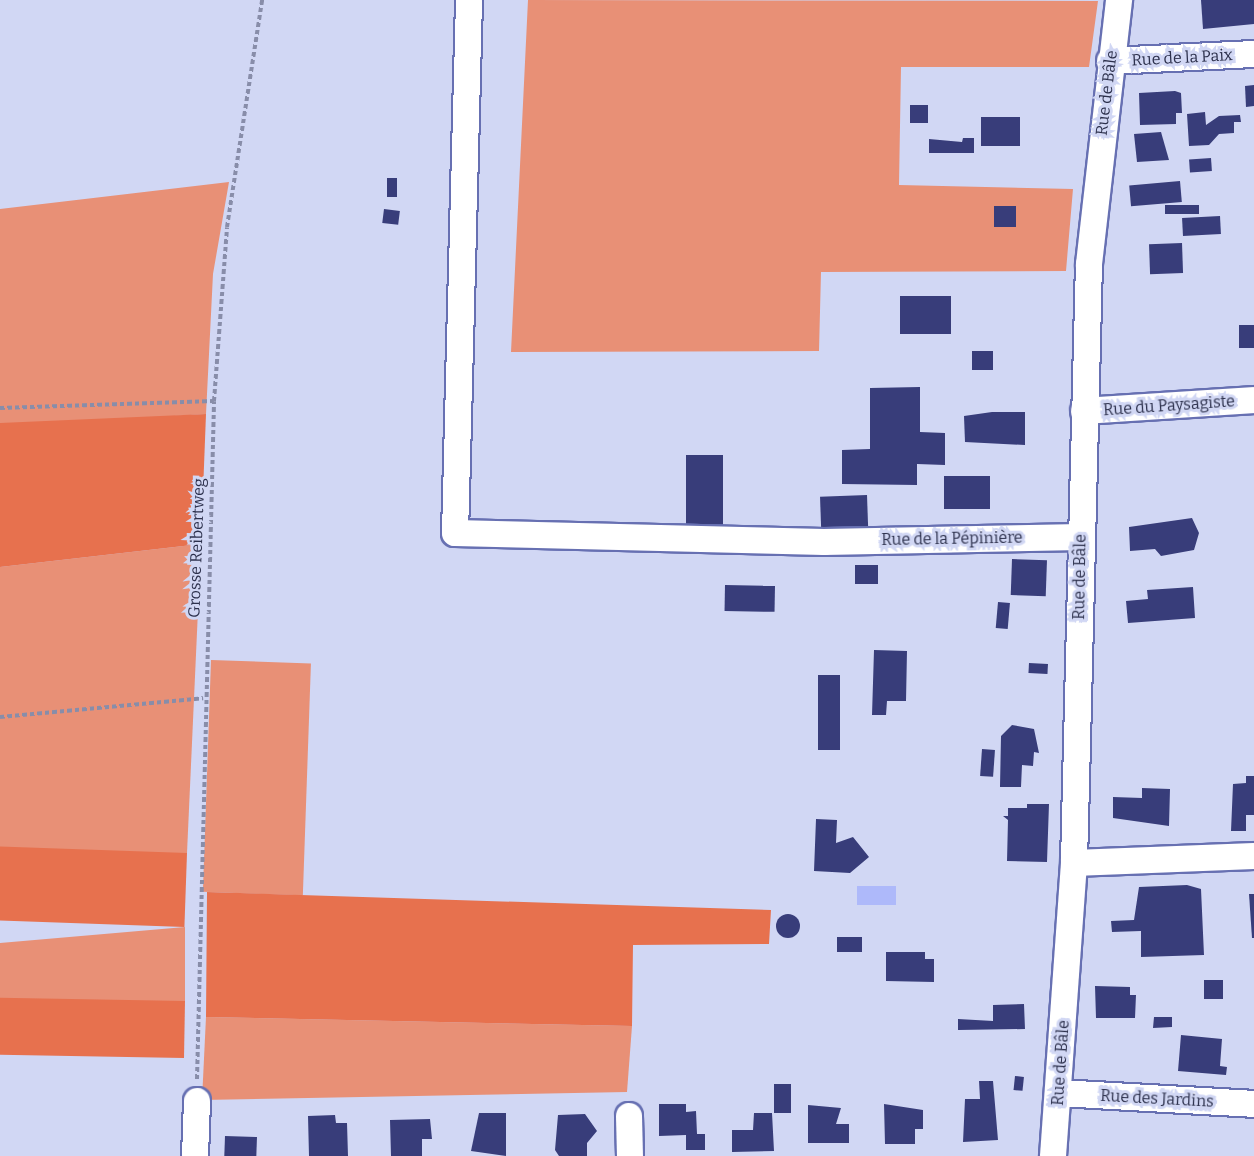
<!DOCTYPE html>
<meta charset="utf-8">
<style>
body{margin:0}
#map{position:relative;width:1254px;height:1156px;overflow:hidden;background:#d1d7f4;font-family:Bitter,serif}
div>[style]{position:absolute}
.green>*{inset:0;background:#e89076;transform-origin:0 0}
.forest>*{inset:0;background:#e7714e;transform-origin:0 0}
.water>*{inset:0;background:#aeb9fa;transform-origin:0 0}
.building>*{inset:0;background:#383d7a;transform-origin:0 0}
.round{border-radius:50%}
.path>*{height:4px;margin-top:-2px;transform-origin:0;background:repeating-linear-gradient(90deg,#888da9 0 4.5px,transparent 0 7.5px)}
.roads{filter:drop-shadow(2px 0 #6770b2) drop-shadow(-2px 0 #6770b2) drop-shadow(0 2px #6770b2) drop-shadow(0 -2px #6770b2)}
.minor>*{height:26px;margin:-13px;padding:0 13px;transform-origin:13px;border-radius:13px;background:#fff}
span{translate:-50% -50%;white-space:nowrap;text-align:center;line-height:1.15;-webkit-text-stroke:6px #d1d7f4;paint-order:stroke}
.street-label{font-size:16px;color:#2c304c}
</style>
<div id="map">
<div class="green">
<div style="clip-path:polygon(528px 0,1098px 1px,1089px 67px,901px 67px,899px 185px,1073px 189px,1066px 271px,821px 272px,819px 351px,511px 352px)"></div>
<div style="clip-path:polygon(229px 182px,213px 274px,206px 414px,0 427px,0 209px)"></div>
<div style="clip-path:polygon(201px 544px,187px 853px,0 872px,0 567px)"></div>
<div style="left:211px;top:660px;width:100px;height:232px;rotate:2deg"></div>
<div style="clip-path:polygon(185px 927px,185px 1001px,0 1023px,0 943px)"></div>
<div style="clip-path:polygon(206px 1017px,632px 1026px,627px 1092px,202px 1100px)"></div>
</div>
<div class="forest">
<div style="clip-path:polygon(206px 414px,201px 544px,0 567px,0 423px)"></div>
<div style="left:187px;top:853px;width:74px;height:188px;rotate:92deg"></div>
<div style="clip-path:polygon(207px 892px,771px 910px,769px 944px,633px 945px,632px 1026px,206px 1017px)"></div>
<div style="left:185px;top:1001px;width:57px;height:186px;rotate:91deg"></div>
</div>
<div class="water">
<div style="left:857px;top:886px;width:39px;height:19px"></div>
</div>
<div class="building">
<div style="clip-path:polygon(1201px 0,1254px 0,1254px 24px,1203px 29px)"></div>
<div style="clip-path:polygon(1254px 85px,1254px 106px,1246px 107px,1245px 86px)"></div>
<div style="clip-path:polygon(1175px 91px,1181px 93px,1182px 113px,1176px 113px,1176px 124px,1140px 125px,1139px 93px)"></div>
<div style="left:910px;top:105px;width:18px;height:18px"></div>
<div style="clip-path:polygon(1205px 112px,1206px 125px,1219px 116px,1240px 115px,1241px 122px,1234px 122px,1234px 133px,1219px 134px,1209px 145px,1189px 146px,1187px 114px)"></div>
<div style="left:981px;top:117px;width:39px;height:29px"></div>
<div style="clip-path:polygon(1161px 132px,1169px 160px,1137px 162px,1134px 134px)"></div>
<div style="clip-path:polygon(963px 138px,974px 138px,974px 153px,929px 153px,929px 139px,962px 142px)"></div>
<div style="left:1211px;top:158px;width:13px;height:22px;rotate:86deg"></div>
<div style="left:387px;top:178px;width:10px;height:19px"></div>
<div style="left:1180px;top:181px;width:21px;height:51px;rotate:85deg"></div>
<div style="left:1199px;top:205px;width:9px;height:34px;rotate:90deg"></div>
<div style="left:994px;top:206px;width:22px;height:21px"></div>
<div style="left:384px;top:209px;width:16px;height:14px;rotate:7deg"></div>
<div style="left:1220px;top:216px;width:18px;height:38px;rotate:87deg"></div>
<div style="left:1182px;top:243px;width:30px;height:33px;rotate:88deg"></div>
<div style="left:951px;top:296px;width:38px;height:51px;rotate:90deg"></div>
<div style="left:1254px;top:325px;width:23px;height:15px;rotate:90deg"></div>
<div style="left:972px;top:351px;width:21px;height:19px"></div>
<div style="clip-path:polygon(920px 387px,920px 432px,945px 433px,945px 465px,917px 464px,917px 485px,842px 484px,842px 450px,870px 449px,870px 388px)"></div>
<div style="clip-path:polygon(992px 412px,1025px 412px,1025px 445px,965px 442px,964px 416px)"></div>
<div style="left:723px;top:455px;width:72px;height:37px;rotate:90deg"></div>
<div style="left:944px;top:476px;width:46px;height:33px"></div>
<div style="left:867px;top:495px;width:36px;height:47px;rotate:88deg"></div>
<div style="clip-path:polygon(1192px 518px,1199px 533px,1194px 550px,1161px 556px,1155px 549px,1130px 551px,1129px 527px)"></div>
<div style="left:1012px;top:559px;width:35px;height:36px;rotate:2deg"></div>
<div style="left:855px;top:565px;width:23px;height:19px"></div>
<div style="left:725px;top:585px;width:50px;height:26px;rotate:1deg"></div>
<div style="clip-path:polygon(1193px 587px,1195px 618px,1128px 623px,1126px 601px,1148px 599px,1147px 590px)"></div>
<div style="left:998px;top:602px;width:12px;height:26px;rotate:5deg"></div>
<div style="clip-path:polygon(874px 650px,907px 651px,906px 701px,887px 701px,886px 715px,872px 715px)"></div>
<div style="left:1029px;top:663px;width:19px;height:10px;rotate:3deg"></div>
<div style="left:818px;top:675px;width:22px;height:75px"></div>
<div style="clip-path:polygon(1012px 725px,1034px 729px,1039px 753px,1034px 752px,1033px 766px,1022px 765px,1021px 787px,1000px 787px,1001px 736px)"></div>
<div style="left:982px;top:749px;width:13px;height:27px;rotate:4deg"></div>
<div style="clip-path:polygon(1246px 776px,1254px 776px,1254px 815px,1246px 815px,1246px 831px,1231px 831px,1233px 784px,1246px 783px)"></div>
<div style="clip-path:polygon(1142px 788px,1170px 789px,1169px 826px,1113px 818px,1113px 797px,1142px 798px)"></div>
<div style="clip-path:polygon(1027px 804px,1049px 804px,1047px 862px,1007px 861px,1008px 820px,1003px 816px,1008px 816px,1008px 808px,1027px 808px)"></div>
<div style="clip-path:polygon(816px 819px,837px 820px,836px 843px,853px 837px,869px 857px,850px 873px,814px 871px)"></div>
<div style="clip-path:polygon(1187px 885px,1201px 889px,1204px 955px,1141px 957px,1141px 931px,1112px 932px,1111px 921px,1134px 920px,1139px 887px)"></div>
<div style="clip-path:polygon(1249px 894px,1254px 894px,1254px 938px,1252px 938px)"></div>
<div class="round" style="left:776px;top:914px;width:24px;height:24px"></div>
<div style="left:862px;top:937px;width:15px;height:25px;rotate:90deg"></div>
<div style="clip-path:polygon(886px 952px,925px 952px,925px 959px,934px 959px,934px 982px,886px 981px)"></div>
<div style="left:1223px;top:980px;width:19px;height:19px;rotate:90deg"></div>
<div style="clip-path:polygon(1095px 986px,1130px 987px,1130px 995px,1136px 995px,1135px 1018px,1096px 1018px)"></div>
<div style="clip-path:polygon(1024px 1004px,1025px 1029px,958px 1030px,958px 1019px,993px 1021px,993px 1005px)"></div>
<div style="clip-path:polygon(1154px 1017px,1172px 1017px,1172px 1027px,1153px 1028px)"></div>
<div style="clip-path:polygon(1181px 1035px,1222px 1039px,1220px 1066px,1227px 1067px,1226px 1075px,1178px 1071px)"></div>
<div style="left:1015px;top:1076px;width:9px;height:14px;rotate:6deg"></div>
<div style="clip-path:polygon(979px 1081px,993px 1081px,998px 1140px,963px 1142px,965px 1099px,980px 1099px)"></div>
<div style="left:774px;top:1084px;width:17px;height:29px"></div>
<div style="clip-path:polygon(659px 1104px,686px 1104px,686px 1112px,696px 1111px,697px 1134px,705px 1134px,705px 1150px,686px 1150px,686px 1135px,659px 1136px)"></div>
<div style="clip-path:polygon(884px 1104px,923px 1110px,923px 1129px,915px 1129px,915px 1144px,885px 1144px)"></div>
<div style="clip-path:polygon(808px 1105px,841px 1108px,836px 1124px,849px 1124px,849px 1143px,808px 1143px)"></div>
<div style="clip-path:polygon(479px 1113px,506px 1113px,506px 1156px,471px 1151px)"></div>
<div style="clip-path:polygon(754px 1113px,772px 1113px,774px 1151px,732px 1152px,732px 1130px,753px 1130px)"></div>
<div style="clip-path:polygon(585px 1114px,597px 1131px,587px 1143px,587px 1156px,559px 1156px,555px 1150px,558px 1115px)"></div>
<div style="clip-path:polygon(335px 1115px,336px 1123px,347px 1123px,348px 1156px,309px 1156px,308px 1116px)"></div>
<div style="clip-path:polygon(430px 1119px,432px 1139px,422px 1139px,422px 1156px,391px 1156px,390px 1120px)"></div>
<div style="left:225px;top:1136px;width:32px;height:20px;rotate:2deg"></div>
</div>
<div class="path">
<div style="left:0;top:408px;width:214px;rotate:-1.9deg"></div>
<div style="left:0;top:717px;width:204px;rotate:-5.3deg"></div>
<div style="left:197px;top:1079px;width:678px;rotate:-88.56deg"></div>
<div style="left:214px;top:401px;width:174px;rotate:-85.7deg"></div>
<div style="left:227px;top:227px;width:230px;rotate:-81.2deg"></div>
</div>
<div class="roads">
<div class="minor">
<div style="left:469px;top:0;width:533px;rotate:91.5deg"></div>
<div style="left:455px;top:533px;width:369px;rotate:1.4deg"></div>
<div style="left:824px;top:542px;width:257px;rotate:-1.1deg"></div>
<div style="left:1110px;top:61px;width:144px;rotate:-2.8deg"></div>
<div style="left:1084px;top:411px;width:170px;rotate:-3.7deg"></div>
<div style="left:1074px;top:863px;width:180px;rotate:-2.2deg"></div>
<div style="left:1059px;top:1093px;width:195px;rotate:3.2deg"></div>
<div style="left:629px;top:1116px;width:40px;rotate:88.6deg"></div>
<div style="left:195px;top:1156px;width:55px;rotate:-87.9deg"></div>
<div style="left:1053px;top:1156px;width:294px;rotate:-85.9deg"></div>
<div style="left:1074px;top:863px;width:599px;rotate:-88.57deg"></div>
<div style="left:1089px;top:264px;width:266px;rotate:-83.5deg"></div>
</div>
</div>
<div class="street-label">
<span style="left:1182px;top:58px;rotate:-3deg">Rue de la Paix</span>
<span style="left:1107px;top:93px;rotate:-83deg">Rue de Bâle</span>
<span style="left:1169px;top:406px;rotate:-4deg">Rue du Paysagiste</span>
<span style="left:952px;top:539px;rotate:-1deg">Rue de la Pépinière</span>
<span style="left:197px;top:548px;rotate:-88deg">Grosse Reibertweg</span>
<span style="left:1080px;top:577px;rotate:-89deg">Rue de Bâle</span>
<span style="left:1061px;top:1063px;rotate:-86deg">Rue de Bâle</span>
<span style="left:1157px;top:1099px;rotate:3deg">Rue des Jardins</span>
</div>
</div>
